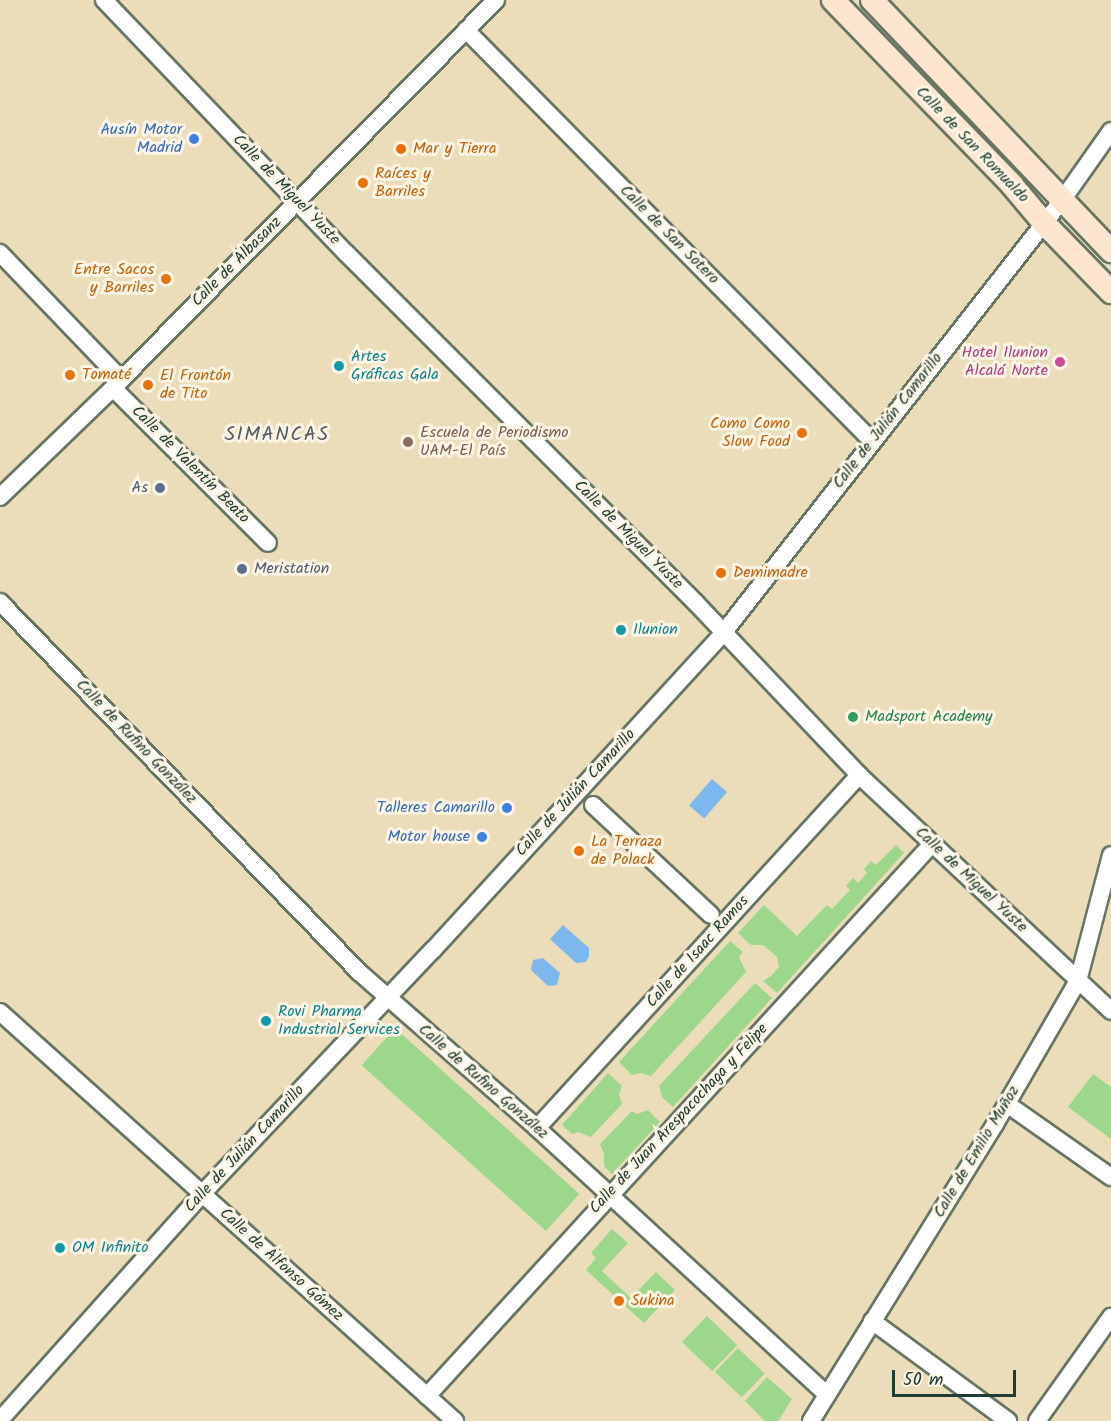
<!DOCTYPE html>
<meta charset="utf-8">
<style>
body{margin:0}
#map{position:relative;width:1111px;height:1421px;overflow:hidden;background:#ecddba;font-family:Kalam,sans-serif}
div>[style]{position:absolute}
.green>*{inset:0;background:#9cd78b;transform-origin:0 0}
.water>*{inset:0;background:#7cb7ed;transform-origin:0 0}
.roads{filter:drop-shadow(2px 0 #677563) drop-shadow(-2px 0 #677563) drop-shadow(0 2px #677563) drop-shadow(0 -2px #677563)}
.street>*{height:16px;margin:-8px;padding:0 8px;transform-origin:8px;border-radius:8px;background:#fff}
.secondary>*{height:22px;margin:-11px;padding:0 11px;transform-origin:11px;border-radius:11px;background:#fbe5cf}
.dots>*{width:16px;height:16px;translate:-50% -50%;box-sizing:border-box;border:3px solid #fcf5e5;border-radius:50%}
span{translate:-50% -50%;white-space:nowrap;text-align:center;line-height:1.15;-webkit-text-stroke:6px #fcf5e5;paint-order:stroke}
.shop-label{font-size:16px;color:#366cbe}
.right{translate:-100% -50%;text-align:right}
.street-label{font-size:16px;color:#1f3d34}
.food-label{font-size:16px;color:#c56008}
.left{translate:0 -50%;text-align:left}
.hotel-label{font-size:16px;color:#b23c85}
.culture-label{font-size:16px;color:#0d838f}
.education-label{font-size:16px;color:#785e54}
.service-label{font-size:16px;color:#4e5e75}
.leisure-label{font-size:16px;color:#27864d}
.quarter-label{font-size:20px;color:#535d66;letter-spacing:1.5px}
.scale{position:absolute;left:892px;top:1370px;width:124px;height:27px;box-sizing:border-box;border:3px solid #1f3d34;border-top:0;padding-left:8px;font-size:18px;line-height:21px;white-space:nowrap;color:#1f3d34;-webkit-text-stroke:4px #fcf5e5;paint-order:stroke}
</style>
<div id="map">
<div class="green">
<div style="clip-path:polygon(896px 845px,904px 853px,777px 993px,763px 981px,771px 976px,779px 967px,777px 957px,763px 945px,751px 945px,738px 933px,764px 905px,797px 936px,827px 905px,832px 909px,850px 890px,846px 886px,853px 878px,858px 883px,867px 873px,864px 869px,871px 861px,876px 865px)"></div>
<div style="clip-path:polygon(730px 941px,743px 952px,739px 957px,746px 972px,651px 1076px,641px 1073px,632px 1075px,619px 1062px)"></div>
<div style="clip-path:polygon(755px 983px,772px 998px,673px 1107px,662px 1097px,659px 1086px)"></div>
<div style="left:395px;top:1028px;width:248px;height:50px;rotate:42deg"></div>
<div style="clip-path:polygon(608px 1073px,622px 1086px,619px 1094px,622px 1104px,591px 1137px,578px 1132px,572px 1134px,562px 1125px)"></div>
<div style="clip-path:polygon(1093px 1074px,1111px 1087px,1111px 1139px,1068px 1107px)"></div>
<div style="clip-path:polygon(648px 1110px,660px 1122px,612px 1174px,604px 1166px,604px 1154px,600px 1144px,632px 1111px,637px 1114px)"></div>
<div style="clip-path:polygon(612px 1229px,628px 1243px,602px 1271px,631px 1298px,656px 1272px,675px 1290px,644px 1323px,586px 1270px,596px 1258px,591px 1253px)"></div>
<div style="left:707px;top:1316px;width:42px;height:36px;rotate:44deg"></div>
<div style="left:738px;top:1348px;width:37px;height:33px;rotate:44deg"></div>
<div style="clip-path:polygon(767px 1377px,792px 1399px,778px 1421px,765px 1421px,745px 1401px)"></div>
</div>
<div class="water">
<div style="left:712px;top:779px;width:20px;height:35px;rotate:41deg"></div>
<div style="clip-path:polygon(563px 925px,589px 948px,589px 956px,586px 962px,576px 963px,550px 939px)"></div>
<div style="clip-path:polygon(543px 958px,560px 973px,557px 985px,548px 986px,531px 970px,533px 960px)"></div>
</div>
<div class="roads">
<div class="street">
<div style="left:104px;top:0;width:350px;rotate:46.3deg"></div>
<div style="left:346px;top:253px;width:495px;rotate:45deg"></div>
<div style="left:696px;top:603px;width:237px;rotate:46.5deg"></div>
<div style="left:859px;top:775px;width:345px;rotate:43.1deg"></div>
<div style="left:466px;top:30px;width:578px;rotate:45.35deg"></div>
<div style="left:0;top:253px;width:175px;rotate:46.2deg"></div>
<div style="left:113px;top:388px;width:219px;rotate:45deg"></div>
<div style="left:0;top:497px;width:157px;rotate:-44deg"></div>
<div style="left:113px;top:388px;width:545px;rotate:-45.37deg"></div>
<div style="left:0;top:602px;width:516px;rotate:45.86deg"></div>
<div style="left:359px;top:972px;width:237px;rotate:41.2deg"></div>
<div style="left:537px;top:1128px;width:394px;rotate:42.6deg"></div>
<div style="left:593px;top:805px;width:161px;rotate:43deg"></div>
<div style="left:0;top:1012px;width:612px;rotate:41.95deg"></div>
<div style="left:1007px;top:1104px;width:127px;rotate:35.1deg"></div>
<div style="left:537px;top:1128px;width:478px;rotate:-47.6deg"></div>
<div style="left:872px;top:1321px;width:169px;rotate:36.3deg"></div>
<div style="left:427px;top:1396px;width:748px;rotate:-47.55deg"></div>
<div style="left:0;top:1420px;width:302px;rotate:-48.2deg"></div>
<div style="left:201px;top:1195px;width:337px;rotate:-46.6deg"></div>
<div style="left:433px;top:950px;width:431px;rotate:-47.5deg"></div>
<div style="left:724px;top:632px;width:550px;rotate:-51.94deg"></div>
<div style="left:1063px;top:199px;width:83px;rotate:-54.8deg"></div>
<div style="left:811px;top:1421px;width:349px;rotate:-58.2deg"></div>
<div style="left:995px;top:1124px;width:165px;rotate:-59.9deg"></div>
<div style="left:1078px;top:981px;width:130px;rotate:-75.3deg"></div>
<div style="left:1037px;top:1421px;width:128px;rotate:-54.6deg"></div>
</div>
<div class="secondary">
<div style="left:833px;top:0;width:257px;rotate:45.9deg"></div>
<div style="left:1012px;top:185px;width:48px;rotate:50deg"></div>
<div style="left:1043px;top:222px;width:98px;rotate:45.8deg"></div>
<div style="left:872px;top:0;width:347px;rotate:46.4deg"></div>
</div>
</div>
<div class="dots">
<div style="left:194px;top:139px;background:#3f7fe0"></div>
<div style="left:401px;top:149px;background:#e8710a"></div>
<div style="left:363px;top:183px;background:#e8710a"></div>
<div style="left:166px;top:279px;background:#e8710a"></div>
<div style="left:1060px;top:362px;background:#d1479c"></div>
<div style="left:339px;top:366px;background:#0f9aa8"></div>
<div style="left:70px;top:375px;background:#e8710a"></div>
<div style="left:148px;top:385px;background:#e8710a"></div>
<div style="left:802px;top:433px;background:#e8710a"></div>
<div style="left:408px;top:442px;background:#8d6e63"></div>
<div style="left:160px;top:488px;background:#5c6f8a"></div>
<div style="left:242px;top:569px;background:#5c6f8a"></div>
<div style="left:721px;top:573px;background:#e8710a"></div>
<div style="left:621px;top:630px;background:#0f9aa8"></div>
<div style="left:853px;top:717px;background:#2e9e5b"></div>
<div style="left:507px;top:808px;background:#3f7fe0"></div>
<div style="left:482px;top:837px;background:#3f7fe0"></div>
<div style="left:579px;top:851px;background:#e8710a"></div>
<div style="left:266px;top:1021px;background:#0f9aa8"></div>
<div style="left:60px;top:1248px;background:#0f9aa8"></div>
<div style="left:619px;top:1301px;background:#e8710a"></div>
</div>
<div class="shop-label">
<span class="right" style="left:182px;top:139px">Ausín Motor<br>Madrid</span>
<span class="right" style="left:495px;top:808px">Talleres Camarillo</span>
<span class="right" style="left:470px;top:837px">Motor house</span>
</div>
<div class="street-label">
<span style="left:972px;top:145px;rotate:46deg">Calle de San Romualdo</span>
<span style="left:286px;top:190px;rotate:46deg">Calle de Miguel Yuste</span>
<span style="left:669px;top:235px;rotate:45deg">Calle de San Sotero</span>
<span style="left:237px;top:262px;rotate:-45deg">Calle de Albasanz</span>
<span style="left:888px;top:421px;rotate:-52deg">Calle de Julián Camarillo</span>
<span style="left:190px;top:465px;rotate:45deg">Calle de Valentín Beato</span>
<span style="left:628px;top:535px;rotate:45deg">Calle de Miguel Yuste</span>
<span style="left:136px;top:742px;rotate:46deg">Calle de Rufino González</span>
<span style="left:576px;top:793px;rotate:-47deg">Calle de Julián Camarillo</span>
<span style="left:971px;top:880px;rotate:43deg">Calle de Miguel Yuste</span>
<span style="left:698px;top:952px;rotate:-48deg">Calle de Isaac Ramos</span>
<span style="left:483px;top:1082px;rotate:41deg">Calle de Rufino González</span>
<span style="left:679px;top:1119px;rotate:-47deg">Calle de Juan Arespacochaga y Felipe</span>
<span style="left:245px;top:1149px;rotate:-47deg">Calle de Julián Camarillo</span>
<span style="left:977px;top:1152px;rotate:-59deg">Calle de Emilio Muñoz</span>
<span style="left:281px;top:1265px;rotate:42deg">Calle de Alfonso Gómez</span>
</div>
<div class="food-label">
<span class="left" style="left:413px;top:149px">Mar y Tierra</span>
<span class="left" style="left:375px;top:183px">Raíces y<br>Barriles</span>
<span class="right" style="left:154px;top:279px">Entre Sacos<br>y Barriles</span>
<span class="left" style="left:82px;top:375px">Tomaté</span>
<span class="left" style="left:160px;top:385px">El Frontón<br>de Tito</span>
<span class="right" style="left:790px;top:433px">Como Como<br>Slow Food</span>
<span class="left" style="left:733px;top:573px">Demimadre</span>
<span class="left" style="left:591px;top:851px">La Terraza<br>de Polack</span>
<span class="left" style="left:631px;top:1301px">Sukina</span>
</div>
<div class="hotel-label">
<span class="right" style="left:1048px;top:362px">Hotel Ilunion<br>Alcalá Norte</span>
</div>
<div class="culture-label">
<span class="left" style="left:351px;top:366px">Artes<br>Gráficas Gala</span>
<span class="left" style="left:633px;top:630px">Ilunion</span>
<span class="left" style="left:278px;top:1021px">Rovi Pharma<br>Industrial Services</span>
<span class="left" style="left:72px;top:1248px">OM Infinito</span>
</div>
<div class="education-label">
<span class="left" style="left:420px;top:442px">Escuela de Periodismo<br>UAM-El País</span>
</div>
<div class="service-label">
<span class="right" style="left:148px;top:488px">As</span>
<span class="left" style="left:254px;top:569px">Meristation</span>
</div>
<div class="leisure-label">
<span class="left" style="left:865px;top:717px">Madsport Academy</span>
</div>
<div class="quarter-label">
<span style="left:277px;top:435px">SIMANCAS</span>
</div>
<div class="scale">50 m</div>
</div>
